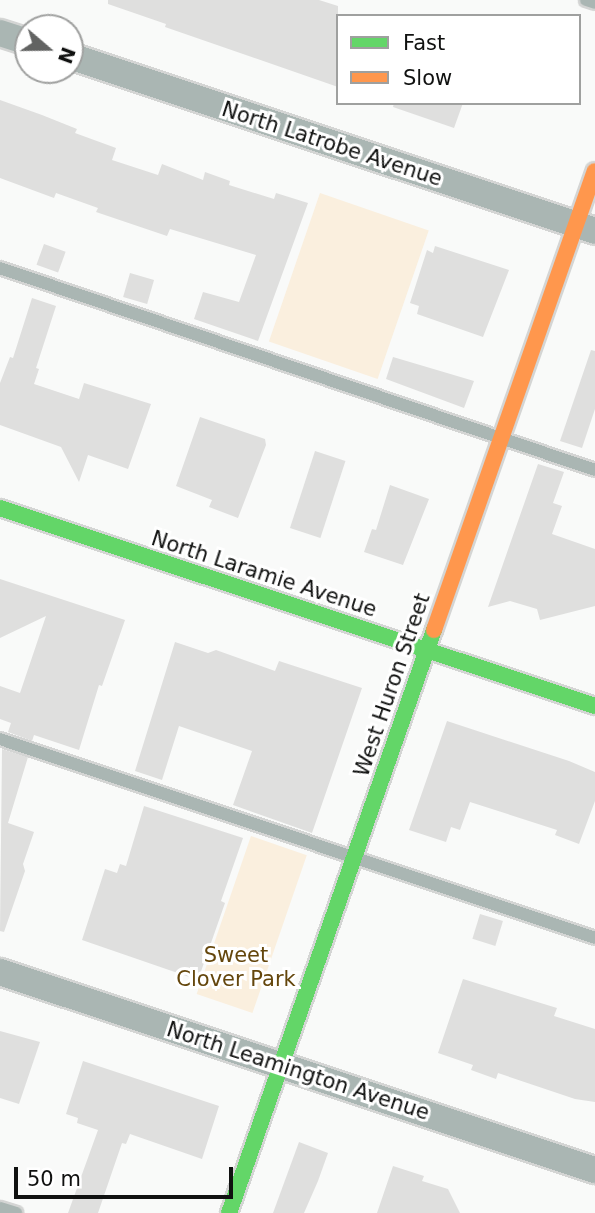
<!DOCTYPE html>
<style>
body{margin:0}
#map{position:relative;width:595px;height:1213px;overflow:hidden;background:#f9faf9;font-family:"DejaVu Sans",sans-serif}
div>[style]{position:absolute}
.green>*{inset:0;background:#faefde;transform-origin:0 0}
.building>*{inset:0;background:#dfdfde;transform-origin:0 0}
.roads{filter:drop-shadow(2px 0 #d4d5d4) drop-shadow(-2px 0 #d4d5d4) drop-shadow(0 2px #d4d5d4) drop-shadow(0 -2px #d4d5d4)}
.lane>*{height:12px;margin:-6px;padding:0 6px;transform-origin:6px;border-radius:6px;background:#aab6b3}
.street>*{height:26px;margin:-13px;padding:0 13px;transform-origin:13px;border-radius:13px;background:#aab6b3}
.fast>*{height:16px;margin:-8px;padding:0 8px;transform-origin:8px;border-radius:8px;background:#63d668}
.slow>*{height:16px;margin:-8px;padding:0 8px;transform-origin:8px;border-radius:8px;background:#ff974d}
span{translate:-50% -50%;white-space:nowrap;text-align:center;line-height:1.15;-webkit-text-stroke:6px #fff;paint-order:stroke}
.street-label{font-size:21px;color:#101110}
.park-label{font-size:21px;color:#64460c}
.legend{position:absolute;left:336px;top:14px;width:245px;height:91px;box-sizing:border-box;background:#fff;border:2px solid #9fa09f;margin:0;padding:9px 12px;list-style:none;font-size:21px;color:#101110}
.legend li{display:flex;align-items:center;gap:14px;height:35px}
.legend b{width:35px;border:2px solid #9fa09f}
.north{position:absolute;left:14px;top:14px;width:70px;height:70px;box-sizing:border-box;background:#fff;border:2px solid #9fa09f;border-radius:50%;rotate:110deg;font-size:19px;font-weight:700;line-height:28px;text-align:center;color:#101110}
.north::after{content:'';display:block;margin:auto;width:24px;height:32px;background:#626362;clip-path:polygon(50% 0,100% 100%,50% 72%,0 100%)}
.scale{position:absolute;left:14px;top:1167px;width:219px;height:32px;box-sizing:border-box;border:4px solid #101110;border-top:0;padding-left:9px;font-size:21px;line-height:24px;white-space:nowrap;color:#101110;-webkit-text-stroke:5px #fff;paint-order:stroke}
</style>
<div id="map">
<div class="green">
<div style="left:320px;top:193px;width:115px;height:157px;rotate:19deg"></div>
<div style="left:251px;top:836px;width:59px;height:167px;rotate:19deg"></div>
</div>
<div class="building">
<div style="clip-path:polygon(108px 0,319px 0,338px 6px,338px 87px,165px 27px,166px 24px,108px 4px)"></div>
<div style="clip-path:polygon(0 100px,42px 115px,77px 129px,75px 133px,116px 148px,112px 160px,158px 175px,162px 164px,203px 180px,205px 172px,230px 181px,229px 185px,274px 199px,276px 193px,308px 203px,258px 341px,194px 319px,203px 292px,239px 302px,256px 255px,170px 229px,167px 236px,96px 212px,98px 208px,56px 193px,54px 198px,0 178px)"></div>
<div style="clip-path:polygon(394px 103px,463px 103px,454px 128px,393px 107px)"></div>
<div style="left:44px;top:244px;width:23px;height:22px;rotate:20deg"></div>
<div style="clip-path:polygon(435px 246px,509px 270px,483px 337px,417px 314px,419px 306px,410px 303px,427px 250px,433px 253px)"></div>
<div style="left:130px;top:273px;width:25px;height:25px;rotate:16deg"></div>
<div style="clip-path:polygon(32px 298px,56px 306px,36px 368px,39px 369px,34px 384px,79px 399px,84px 383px,151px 404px,128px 469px,88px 455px,79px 482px,61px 447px,0 425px,0 383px,10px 357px,13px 358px)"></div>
<div style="clip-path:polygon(591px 350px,595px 351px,595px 409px,582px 448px,560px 441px)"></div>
<div style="clip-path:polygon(393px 357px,474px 381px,464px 408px,386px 379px)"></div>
<div style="clip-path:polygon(200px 417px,265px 439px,266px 445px,238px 518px,209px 507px,212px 500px,176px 486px)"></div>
<div style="left:315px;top:451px;width:32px;height:81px;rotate:18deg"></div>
<div style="clip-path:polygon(538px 464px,564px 472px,553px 503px,562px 506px,552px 534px,595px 549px,595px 606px,540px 620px,537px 609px,510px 601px,488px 607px)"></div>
<div style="clip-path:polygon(390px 485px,429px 499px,403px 565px,364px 552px,372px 529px,376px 530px)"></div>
<div style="clip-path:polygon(0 579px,125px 620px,102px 686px,99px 685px,79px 750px,34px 735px,32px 741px,8px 732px,11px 723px,0 719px,0 686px,20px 693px,46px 616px,0 638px)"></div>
<div style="clip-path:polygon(175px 642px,208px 653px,216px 650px,275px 671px,279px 661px,362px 688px,312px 833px,233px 805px,252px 751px,179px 726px,162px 780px,135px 771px)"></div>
<div style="clip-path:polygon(447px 721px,569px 761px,595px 772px,595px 801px,579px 844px,555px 835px,557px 830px,470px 802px,460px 830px,451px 827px,446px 842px,409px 830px)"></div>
<div style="clip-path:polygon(2px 749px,28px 757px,8px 823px,34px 832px,23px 864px,25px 871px,4px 932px,0 931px)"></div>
<div style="clip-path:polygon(144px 806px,243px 838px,221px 901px,225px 903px,198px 980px,82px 940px,105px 869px,117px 873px,120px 864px,126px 866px)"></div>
<div style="left:480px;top:914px;width:24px;height:26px;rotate:17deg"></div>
<div style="clip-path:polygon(463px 979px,557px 1008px,554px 1016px,595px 1029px,595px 1102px,575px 1099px,498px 1073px,496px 1079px,471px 1070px,473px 1065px,438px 1053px)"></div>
<div style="clip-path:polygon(0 1031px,40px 1042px,19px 1104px,0 1098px)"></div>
<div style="clip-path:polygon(83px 1061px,219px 1106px,202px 1159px,130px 1134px,126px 1144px,122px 1143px,98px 1213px,68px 1213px,98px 1130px,77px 1123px,78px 1118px,66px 1114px)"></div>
<div style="clip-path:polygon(299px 1142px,328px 1153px,318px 1181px,304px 1213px,273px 1213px)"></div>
<div style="clip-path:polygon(393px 1166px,424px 1176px,422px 1181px,448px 1189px,460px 1213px,377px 1213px)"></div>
</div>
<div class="roads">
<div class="lane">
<div style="left:586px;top:0;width:9px;rotate:18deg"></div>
<div style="left:0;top:268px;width:628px;rotate:18.75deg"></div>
<div style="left:0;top:739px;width:627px;rotate:18.49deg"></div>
<div style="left:0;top:1208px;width:17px;rotate:17deg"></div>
</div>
<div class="street">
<div style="left:0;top:33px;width:29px;rotate:18deg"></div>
<div style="left:70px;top:56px;width:553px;rotate:18.43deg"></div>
<div style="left:0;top:972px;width:627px;rotate:18.41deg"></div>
</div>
<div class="fast">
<div style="left:0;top:508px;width:627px;rotate:18.41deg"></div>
<div style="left:229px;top:1213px;width:618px;rotate:-70.63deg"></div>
</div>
<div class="slow">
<div style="left:434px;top:630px;width:486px;rotate:-70.7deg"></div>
</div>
</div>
<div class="street-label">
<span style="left:332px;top:144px;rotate:18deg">North Latrobe Avenue</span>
<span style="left:264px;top:574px;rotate:18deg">North Laramie Avenue</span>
<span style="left:392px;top:685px;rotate:-71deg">West Huron Street</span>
<span style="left:298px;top:1071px;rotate:18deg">North Leamington Avenue</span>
</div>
<div class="park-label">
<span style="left:236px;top:967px">Sweet<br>Clover Park</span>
</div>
<ul class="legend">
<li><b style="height:9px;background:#63d668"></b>Fast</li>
<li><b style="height:9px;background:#ff974d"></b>Slow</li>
</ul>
<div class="north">N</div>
<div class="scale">50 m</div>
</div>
